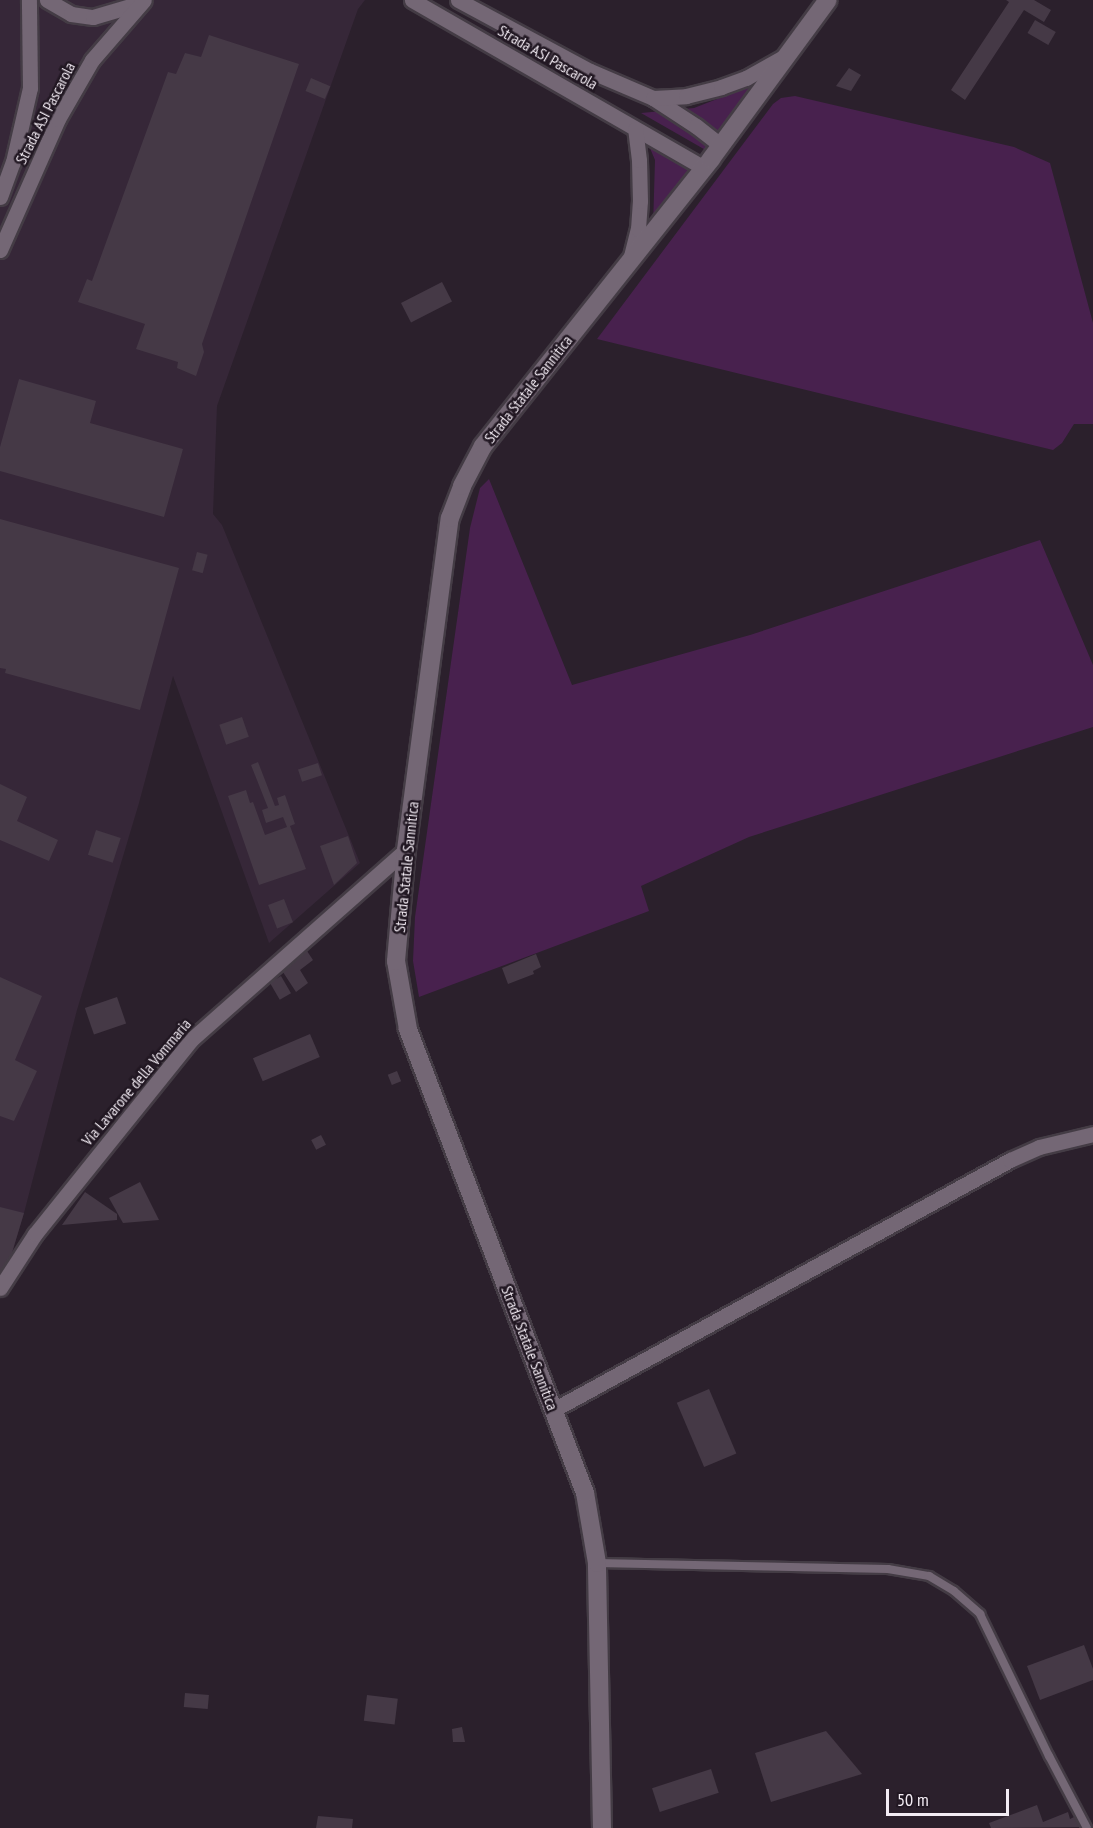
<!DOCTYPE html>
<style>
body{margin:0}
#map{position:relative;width:1093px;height:1828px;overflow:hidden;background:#2b202c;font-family:"PT Sans Narrow",sans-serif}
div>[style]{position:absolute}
.built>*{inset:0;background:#362738}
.green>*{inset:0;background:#48214e}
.building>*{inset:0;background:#453946;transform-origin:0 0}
.roads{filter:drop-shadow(2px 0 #443c45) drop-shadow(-2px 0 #443c45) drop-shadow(0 2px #443c45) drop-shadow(0 -2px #443c45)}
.lane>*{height:8px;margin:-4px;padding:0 4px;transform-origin:4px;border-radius:4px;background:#746775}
.street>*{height:15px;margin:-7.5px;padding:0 7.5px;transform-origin:7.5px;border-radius:7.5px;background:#746775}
.secondary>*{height:18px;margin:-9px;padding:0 9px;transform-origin:9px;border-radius:9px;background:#746775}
span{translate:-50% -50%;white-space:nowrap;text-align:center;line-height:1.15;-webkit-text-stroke:5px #211722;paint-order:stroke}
.street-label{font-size:16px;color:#f3ecf4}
.scale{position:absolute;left:886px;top:1789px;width:123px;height:27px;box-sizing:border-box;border:3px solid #f3ecf4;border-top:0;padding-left:8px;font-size:18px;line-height:21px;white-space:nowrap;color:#f3ecf4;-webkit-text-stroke:4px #211722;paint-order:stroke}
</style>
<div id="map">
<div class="built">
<div style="clip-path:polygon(0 0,365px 0,358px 9px,217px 406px,213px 514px,222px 525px,360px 863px,269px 943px,173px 676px,139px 803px,77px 1010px,24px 1213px,11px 1256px,0 1273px)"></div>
</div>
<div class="green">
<div style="clip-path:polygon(763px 81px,709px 152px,641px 113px,694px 108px)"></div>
<div style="clip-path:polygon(795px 96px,1014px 147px,1050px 163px,1093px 323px,1093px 424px,1074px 424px,1062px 443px,1053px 450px,597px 339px,773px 104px,781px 98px)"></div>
<div style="clip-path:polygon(638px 120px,704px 159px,653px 227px,655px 160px)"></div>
<div style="clip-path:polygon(489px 479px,572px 685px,750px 635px,1040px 540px,1093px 665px,1093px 727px,749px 837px,641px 886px,649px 911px,419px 997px,413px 961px,415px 917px,470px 528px,480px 488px)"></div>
</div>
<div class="building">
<div style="clip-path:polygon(1006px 0,1034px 0,1051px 10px,1044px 22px,1024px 10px,965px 100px,951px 90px,1009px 2px)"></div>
<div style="left:1035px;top:20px;width:24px;height:15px;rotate:30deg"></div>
<div style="clip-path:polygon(209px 35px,299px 64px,202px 344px,204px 352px,196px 376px,177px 368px,178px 362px,136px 349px,145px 324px,78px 302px,87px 279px,92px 281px,168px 72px,176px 74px,185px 53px,201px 57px)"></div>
<div style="clip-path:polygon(849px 68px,861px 75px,851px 91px,836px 86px)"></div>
<div style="left:311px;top:78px;width:21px;height:14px;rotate:23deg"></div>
<div style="left:442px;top:282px;width:22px;height:46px;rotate:63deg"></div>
<div style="clip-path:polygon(19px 379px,96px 401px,90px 423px,183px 449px,164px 517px,0 471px,0 447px)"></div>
<div style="clip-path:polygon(0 519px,179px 568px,140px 710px,5px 673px,6px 669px,0 668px)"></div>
<div style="left:197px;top:552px;width:11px;height:19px;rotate:15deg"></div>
<div style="left:242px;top:717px;width:21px;height:24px;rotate:71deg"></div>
<div style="clip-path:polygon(258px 762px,275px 806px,279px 805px,277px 798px,285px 795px,295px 824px,290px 826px,306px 869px,259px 885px,228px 796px,246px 790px,250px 803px,253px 802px,265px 835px,287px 827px,283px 817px,266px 823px,262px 810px,268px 808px,251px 765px)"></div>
<div style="left:318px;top:763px;width:13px;height:21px;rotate:72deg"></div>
<div style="clip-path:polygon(0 784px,27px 797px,17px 821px,58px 840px,49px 861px,0 840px)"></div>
<div style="left:96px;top:830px;width:26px;height:26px;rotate:18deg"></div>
<div style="clip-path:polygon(348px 836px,357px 863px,334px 885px,320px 846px)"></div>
<div style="left:284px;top:899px;width:25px;height:17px;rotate:69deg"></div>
<div style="clip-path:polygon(307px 951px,313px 960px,300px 970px,308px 983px,296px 992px,281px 969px)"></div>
<div style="clip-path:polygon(536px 954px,541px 967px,533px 971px,534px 974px,508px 984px,502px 968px)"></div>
<div style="left:281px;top:976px;width:20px;height:13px;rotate:60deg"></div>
<div style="clip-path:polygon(0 977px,42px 996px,15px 1060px,37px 1071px,14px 1121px,0 1116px)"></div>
<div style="left:117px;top:997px;width:28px;height:34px;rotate:71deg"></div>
<div style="left:310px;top:1034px;width:25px;height:62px;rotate:67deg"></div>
<div style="left:397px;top:1071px;width:11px;height:10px;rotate:68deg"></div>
<div style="left:321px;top:1135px;width:11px;height:11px;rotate:63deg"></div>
<div style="clip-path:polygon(140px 1182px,159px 1220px,123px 1223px,109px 1198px)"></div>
<div style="clip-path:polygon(85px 1192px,117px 1214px,117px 1220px,62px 1225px)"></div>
<div style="clip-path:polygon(0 1207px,24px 1213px,11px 1256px,0 1273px)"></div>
<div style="left:709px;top:1389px;width:70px;height:35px;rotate:67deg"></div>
<div style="clip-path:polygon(1084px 1645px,1093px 1669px,1093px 1680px,1040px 1700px,1027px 1666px)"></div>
<div style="left:185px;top:1693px;width:24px;height:14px;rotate:5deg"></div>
<div style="left:367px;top:1695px;width:31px;height:26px;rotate:7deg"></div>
<div style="clip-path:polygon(462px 1727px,465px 1742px,453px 1742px,452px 1729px)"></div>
<div style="clip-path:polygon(826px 1731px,862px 1774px,771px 1802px,755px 1753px)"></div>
<div style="left:711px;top:1769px;width:25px;height:62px;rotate:72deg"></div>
<div style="clip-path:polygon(1037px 1805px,1043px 1822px,1068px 1812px,1070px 1819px,1076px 1816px,1080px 1827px,991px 1828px,989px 1823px)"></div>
<div style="clip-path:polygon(318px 1816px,353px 1819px,352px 1828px,316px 1828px)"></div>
</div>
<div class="roads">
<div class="lane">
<div style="left:597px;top:1563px;width:291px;rotate:1.2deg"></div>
<div style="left:888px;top:1569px;width:42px;rotate:9.7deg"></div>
<div style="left:929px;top:1576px;width:29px;rotate:31deg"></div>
<div style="left:954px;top:1591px;width:35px;rotate:41deg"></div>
<div style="left:980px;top:1614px;width:158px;rotate:64.1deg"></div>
<div style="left:1049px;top:1756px;width:81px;rotate:62.2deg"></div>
</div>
<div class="street">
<div style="left:47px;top:0;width:28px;rotate:30deg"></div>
<div style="left:71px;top:14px;width:22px;rotate:8deg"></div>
<div style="left:93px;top:17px;width:46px;rotate:-16.5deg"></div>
<div style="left:412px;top:0;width:337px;rotate:29.9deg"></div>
<div style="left:458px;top:0;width:150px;rotate:28.3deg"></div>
<div style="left:590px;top:71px;width:69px;rotate:23.2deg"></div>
<div style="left:653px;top:98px;width:51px;rotate:33.1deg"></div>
<div style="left:696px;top:126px;width:31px;rotate:38deg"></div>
<div style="left:653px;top:98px;width:33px;rotate:-3deg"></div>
<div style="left:686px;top:96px;width:36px;rotate:-14deg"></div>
<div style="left:721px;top:87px;width:27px;rotate:-20deg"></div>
<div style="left:746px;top:78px;width:45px;rotate:-29.4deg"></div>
<div style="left:0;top:197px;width:37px;rotate:-70deg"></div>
<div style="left:13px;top:162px;width:76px;rotate:-77.1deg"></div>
<div style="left:30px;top:88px;width:88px;rotate:-90.7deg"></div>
<div style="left:0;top:250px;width:143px;rotate:-66.1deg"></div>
<div style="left:58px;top:119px;width:68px;rotate:-60deg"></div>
<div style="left:92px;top:60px;width:79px;rotate:-49.1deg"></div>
<div style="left:630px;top:260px;width:32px;rotate:-76deg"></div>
<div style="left:638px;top:229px;width:28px;rotate:-86deg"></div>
<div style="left:640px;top:201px;width:41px;rotate:-91.4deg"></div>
<div style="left:639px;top:160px;width:31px;rotate:-97deg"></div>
<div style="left:0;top:1288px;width:64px;rotate:-57.1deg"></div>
<div style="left:35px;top:1234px;width:250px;rotate:-51.2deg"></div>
<div style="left:192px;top:1039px;width:286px;rotate:-41.5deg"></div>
<div style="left:553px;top:1410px;width:521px;rotate:-28.68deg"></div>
<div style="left:1010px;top:1160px;width:32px;rotate:-24deg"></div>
<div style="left:1039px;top:1147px;width:56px;rotate:-13.5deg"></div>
</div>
<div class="secondary">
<div style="left:602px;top:1828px;width:265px;rotate:-91.1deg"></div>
<div style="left:597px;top:1563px;width:71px;rotate:-99.7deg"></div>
<div style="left:585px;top:1493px;width:497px;rotate:-110.9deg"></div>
<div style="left:408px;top:1029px;width:69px;rotate:-100deg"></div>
<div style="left:396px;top:961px;width:111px;rotate:-84.9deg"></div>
<div style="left:406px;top:850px;width:335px;rotate:-82.5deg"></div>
<div style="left:450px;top:518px;width:34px;rotate:-69deg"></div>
<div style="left:462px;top:486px;width:45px;rotate:-62.3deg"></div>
<div style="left:483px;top:446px;width:367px;rotate:-51.5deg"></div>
<div style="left:711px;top:159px;width:197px;rotate:-53.7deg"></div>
</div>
</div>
<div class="street-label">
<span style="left:548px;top:57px;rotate:30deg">Strada ASI Pascarola</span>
<span style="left:45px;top:113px;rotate:-63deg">Strada ASI Pascarola</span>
<span style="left:528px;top:389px;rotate:-52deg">Strada Statale Sannitica</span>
<span style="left:406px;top:867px;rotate:-84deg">Strada Statale Sannitica</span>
<span style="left:136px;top:1082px;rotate:-50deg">Via Lavarone della Vommaria</span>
<span style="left:530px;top:1348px;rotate:69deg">Strada Statale Sannitica</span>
</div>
<div class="scale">50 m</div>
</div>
